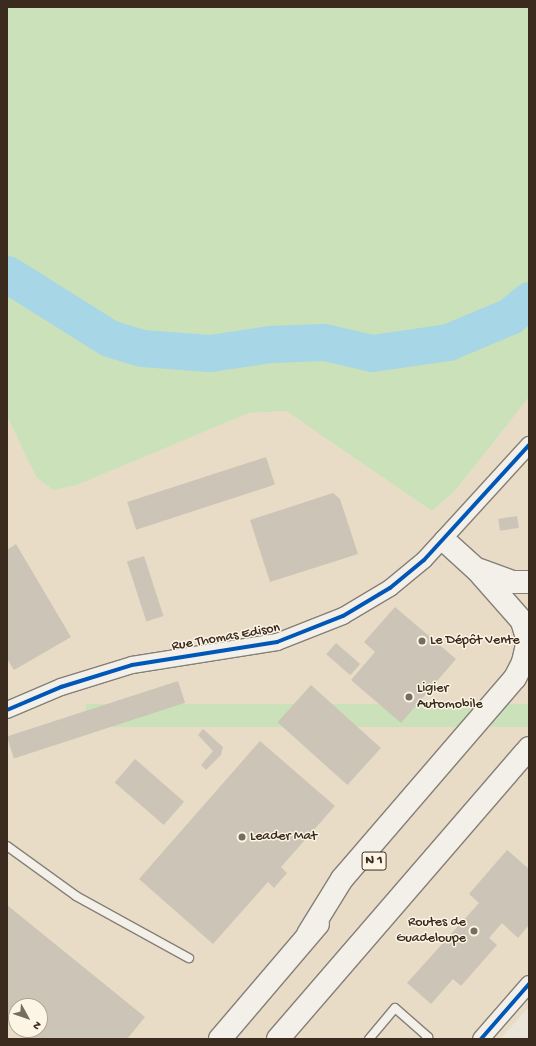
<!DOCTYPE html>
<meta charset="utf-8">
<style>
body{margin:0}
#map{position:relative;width:536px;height:1046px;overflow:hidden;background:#eae4d9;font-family:"Gochi Hand",sans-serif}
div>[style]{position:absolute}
.built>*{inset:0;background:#e8dcc7}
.green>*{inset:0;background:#cbe1b9;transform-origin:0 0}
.river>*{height:37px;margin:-18.5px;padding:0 18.5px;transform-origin:18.5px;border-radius:18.5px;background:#a7d6e6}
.building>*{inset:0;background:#ccc4b6;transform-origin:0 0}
.roads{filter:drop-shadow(1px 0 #857f77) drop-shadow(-1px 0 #857f77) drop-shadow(0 1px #857f77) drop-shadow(0 -1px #857f77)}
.service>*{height:8px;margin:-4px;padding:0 4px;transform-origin:4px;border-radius:4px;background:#f3f0e9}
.minor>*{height:16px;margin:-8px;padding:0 8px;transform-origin:8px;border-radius:8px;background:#f3f0e9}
.trunk>*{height:22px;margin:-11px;padding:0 11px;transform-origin:11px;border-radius:11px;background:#f3f0e9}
.cycleway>*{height:4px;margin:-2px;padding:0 2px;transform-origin:2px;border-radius:2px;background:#0057b8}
.dots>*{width:11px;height:11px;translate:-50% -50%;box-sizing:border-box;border:2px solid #fcf5e5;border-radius:50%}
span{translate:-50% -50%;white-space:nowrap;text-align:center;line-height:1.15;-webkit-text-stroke:3px #fcf5e5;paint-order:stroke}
.shield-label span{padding:1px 3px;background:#fcf5e5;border:1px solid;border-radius:3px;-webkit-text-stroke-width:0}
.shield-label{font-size:13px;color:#3b2a1e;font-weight:700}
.street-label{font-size:14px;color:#3b2a1e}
.poi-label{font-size:14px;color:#3b2a1e}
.left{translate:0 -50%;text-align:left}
.right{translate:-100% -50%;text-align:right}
.frame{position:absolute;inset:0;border:8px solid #3b2a1e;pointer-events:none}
.north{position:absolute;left:8px;top:998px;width:40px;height:40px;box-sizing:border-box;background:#fcf5e5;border:1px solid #afa495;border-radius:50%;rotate:130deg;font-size:11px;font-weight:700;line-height:16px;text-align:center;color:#3b2a1e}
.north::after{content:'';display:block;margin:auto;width:14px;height:18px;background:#786b5f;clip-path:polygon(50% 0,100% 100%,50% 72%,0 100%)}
</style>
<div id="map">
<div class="built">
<div style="clip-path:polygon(evenodd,529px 397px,529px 1007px,500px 1039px,7px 1039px,7px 416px,36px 477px,53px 490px,77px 485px,249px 413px,286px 411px,432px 511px,455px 491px,529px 397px,16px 1006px,40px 1006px,40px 1030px,16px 1030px,16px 1006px)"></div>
</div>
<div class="green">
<div style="clip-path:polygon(7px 7px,529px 7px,529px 397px,455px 491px,432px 511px,286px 411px,249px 413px,77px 485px,53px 490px,36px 477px,7px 416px)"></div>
<div style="left:529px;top:704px;width:23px;height:443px;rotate:90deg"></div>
</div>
<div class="river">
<div style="left:7px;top:274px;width:120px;rotate:32.1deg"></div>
<div style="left:109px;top:338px;width:34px;rotate:17deg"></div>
<div style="left:142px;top:348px;width:68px;rotate:4.2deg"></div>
<div style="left:210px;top:353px;width:61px;rotate:-8.5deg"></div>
<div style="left:270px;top:344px;width:54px;rotate:-2.1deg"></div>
<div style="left:324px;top:342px;width:49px;rotate:12.9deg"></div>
<div style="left:372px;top:353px;width:77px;rotate:-8.2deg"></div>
<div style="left:448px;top:342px;width:67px;rotate:-22.8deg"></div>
<div style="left:510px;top:316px;width:25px;rotate:-40deg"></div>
</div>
<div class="building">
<div style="left:266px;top:457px;width:29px;height:146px;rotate:72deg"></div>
<div style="clip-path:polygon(333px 493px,340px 499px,358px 554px,270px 582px,250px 520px)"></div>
<div style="left:517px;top:516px;width:12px;height:19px;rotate:81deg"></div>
<div style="clip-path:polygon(16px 544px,71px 637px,14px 670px,7px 659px,7px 550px)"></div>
<div style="left:144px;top:556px;width:63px;height:18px;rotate:72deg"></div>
<div style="clip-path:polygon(395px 607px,456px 659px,401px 723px,351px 680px,375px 652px,364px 642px)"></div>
<div style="left:336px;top:643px;width:32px;height:15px;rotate:41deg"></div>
<div style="left:178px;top:681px;width:23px;height:180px;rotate:72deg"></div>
<div style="left:311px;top:685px;width:94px;height:50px;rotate:42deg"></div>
<div style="clip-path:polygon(203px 729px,223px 747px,221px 755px,206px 770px,201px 765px,213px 751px,198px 735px)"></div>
<div style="clip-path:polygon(260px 741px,335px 806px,281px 867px,287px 873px,274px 888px,268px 882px,213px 944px,139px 879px)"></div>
<div style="left:135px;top:759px;width:65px;height:31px;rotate:41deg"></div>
<div style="clip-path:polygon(507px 850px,529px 869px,529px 925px,518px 938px,502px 923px,489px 938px,497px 945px,461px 986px,453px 979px,431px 1004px,407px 983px,479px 903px,469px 894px)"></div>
<div style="clip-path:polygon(7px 905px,145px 1017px,127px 1039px,32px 1039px,21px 1030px,40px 1030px,40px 1006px,16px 1006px,16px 1026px,7px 1019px)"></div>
</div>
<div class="roads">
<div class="service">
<div style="left:7px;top:846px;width:85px;rotate:35.9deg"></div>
<div style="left:76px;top:896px;width:129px;rotate:28.8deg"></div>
<div style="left:369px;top:1039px;width:40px;rotate:-50deg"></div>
<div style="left:395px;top:1008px;width:44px;rotate:41.3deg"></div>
<div style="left:428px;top:1037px;width:3px;rotate:135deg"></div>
</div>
<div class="minor">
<div style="left:7px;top:710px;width:59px;rotate:-23.1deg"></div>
<div style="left:61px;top:687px;width:74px;rotate:-17.2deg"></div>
<div style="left:132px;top:665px;width:147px;rotate:-9deg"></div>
<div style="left:277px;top:642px;width:71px;rotate:-21.5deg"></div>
<div style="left:343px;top:616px;width:55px;rotate:-30.8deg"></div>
<div style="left:390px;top:588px;width:44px;rotate:-39.5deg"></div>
<div style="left:424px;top:560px;width:156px;rotate:-47.6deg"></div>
<div style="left:481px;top:1039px;width:73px;rotate:-48.9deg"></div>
</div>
<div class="trunk">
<div style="left:480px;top:570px;width:35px;rotate:20deg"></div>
<div style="left:513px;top:582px;width:16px"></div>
<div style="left:308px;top:934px;width:65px;rotate:-58.3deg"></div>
<div style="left:342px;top:879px;width:265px;rotate:-49.3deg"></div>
<div style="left:515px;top:678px;width:18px;rotate:-63deg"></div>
<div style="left:523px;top:662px;width:22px;rotate:-77deg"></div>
<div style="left:528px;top:641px;width:21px;rotate:-107deg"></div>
<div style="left:522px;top:621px;width:68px;rotate:-131.4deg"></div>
<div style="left:477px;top:570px;width:43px;rotate:-137.8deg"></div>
<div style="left:220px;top:1039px;width:151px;rotate:-49.6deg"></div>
<div style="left:278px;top:1039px;width:384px;rotate:-49.2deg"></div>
</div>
</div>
<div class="cycleway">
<div style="left:7px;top:710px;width:59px;rotate:-23.1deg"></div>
<div style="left:61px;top:687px;width:74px;rotate:-17.2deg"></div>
<div style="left:132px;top:665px;width:147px;rotate:-9deg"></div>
<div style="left:277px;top:642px;width:71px;rotate:-21.5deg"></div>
<div style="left:343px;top:616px;width:55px;rotate:-30.8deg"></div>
<div style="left:390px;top:588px;width:44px;rotate:-39.5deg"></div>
<div style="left:424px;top:560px;width:156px;rotate:-47.6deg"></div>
<div style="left:481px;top:1039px;width:73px;rotate:-48.9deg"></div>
</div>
<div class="dots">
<div style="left:422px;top:641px;background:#786b5f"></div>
<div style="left:409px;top:697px;background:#786b5f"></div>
<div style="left:242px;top:837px;background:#786b5f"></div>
<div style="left:474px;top:931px;background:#786b5f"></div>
</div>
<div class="shield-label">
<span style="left:374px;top:861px">N 1</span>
</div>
<div class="street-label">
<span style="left:226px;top:638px;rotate:-10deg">Rue Thomas Edison</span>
</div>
<div class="poi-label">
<span class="left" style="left:430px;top:641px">Le Dépôt Vente</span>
<span class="left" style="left:417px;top:697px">Ligier<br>Automobile</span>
<span class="left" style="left:250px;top:837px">Leader Mat</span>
<span class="right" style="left:466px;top:931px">Routes de<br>Guadeloupe</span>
</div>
<div class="frame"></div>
<div class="north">N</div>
</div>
